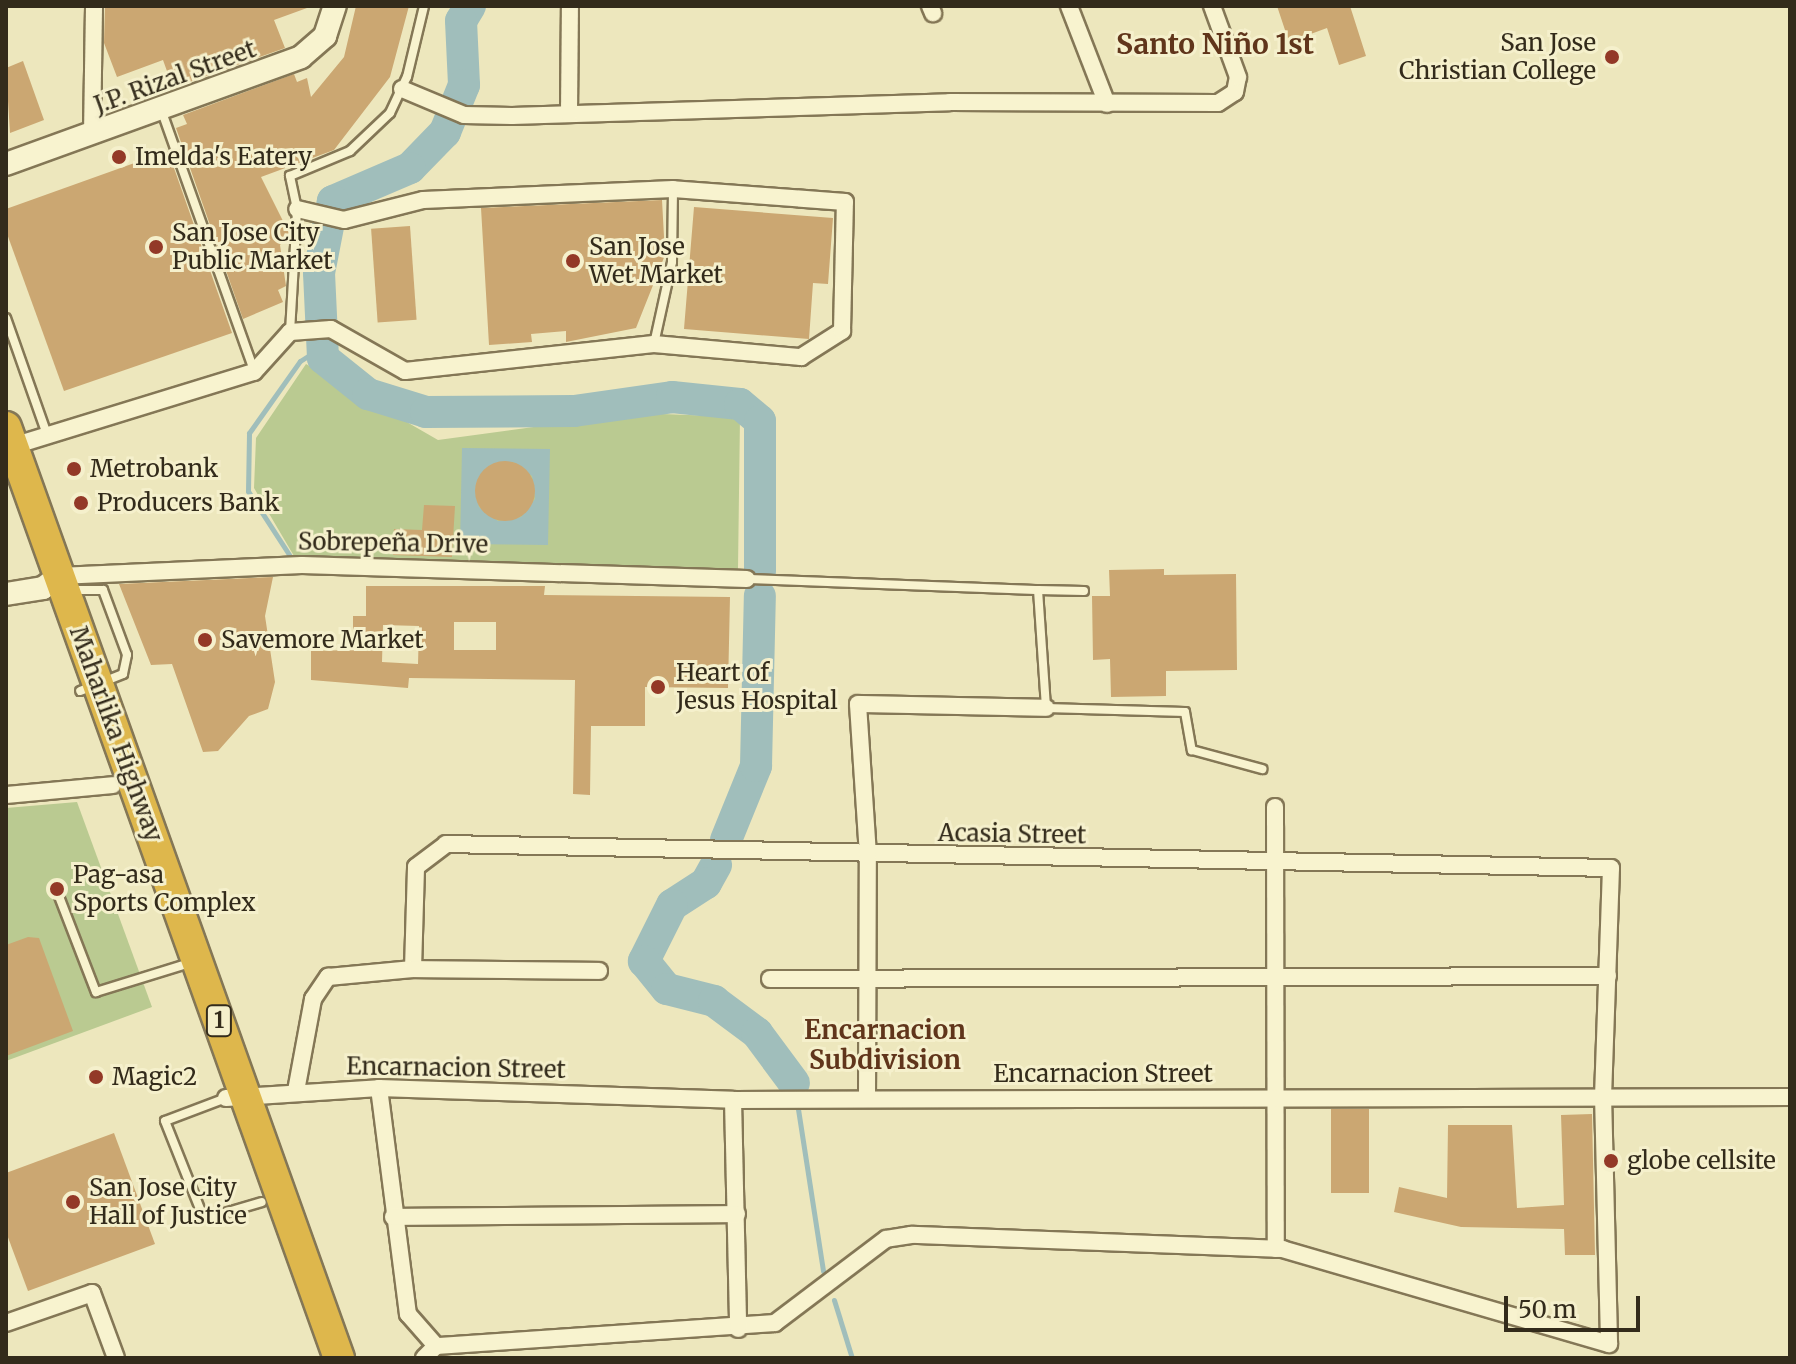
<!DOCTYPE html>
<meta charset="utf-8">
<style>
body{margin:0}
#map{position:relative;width:1796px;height:1364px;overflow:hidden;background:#ede7bd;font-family:Merriweather,serif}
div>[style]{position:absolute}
.green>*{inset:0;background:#baca91}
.water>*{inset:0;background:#a0bebb}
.stream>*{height:5px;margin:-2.5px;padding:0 2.5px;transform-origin:2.5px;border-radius:2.5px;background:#a0bebb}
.river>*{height:32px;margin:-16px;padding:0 16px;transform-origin:16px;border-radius:16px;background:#a0bebb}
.building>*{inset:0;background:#cba772;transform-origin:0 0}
.round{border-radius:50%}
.roads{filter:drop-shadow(2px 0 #847756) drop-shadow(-2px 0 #847756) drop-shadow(0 2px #847756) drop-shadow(0 -2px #847756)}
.lane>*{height:8px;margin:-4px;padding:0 4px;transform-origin:4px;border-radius:4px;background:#f8f3cf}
.street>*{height:16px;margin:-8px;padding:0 8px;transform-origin:8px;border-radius:8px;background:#f8f3cf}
.secondary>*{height:22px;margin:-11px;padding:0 11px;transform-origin:11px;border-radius:11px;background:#f8f3cf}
.highway>*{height:30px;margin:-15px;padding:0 15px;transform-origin:15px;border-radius:15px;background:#deb74c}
.dots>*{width:22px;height:22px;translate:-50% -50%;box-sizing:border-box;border:4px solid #f5f0cc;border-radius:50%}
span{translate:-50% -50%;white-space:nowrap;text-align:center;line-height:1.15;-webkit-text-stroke:6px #f5f0cc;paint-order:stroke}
.shield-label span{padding:2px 6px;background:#f5f0cc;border:2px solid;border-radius:6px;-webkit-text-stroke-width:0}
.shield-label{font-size:22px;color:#332b1b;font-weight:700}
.poi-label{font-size:24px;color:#332b1b}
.right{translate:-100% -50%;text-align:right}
.left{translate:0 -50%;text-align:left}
.street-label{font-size:24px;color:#332b1b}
.neighbourhood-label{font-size:26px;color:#60351b;font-weight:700}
.quarter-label{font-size:28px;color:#60351b;font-weight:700}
.frame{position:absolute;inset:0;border:8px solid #332b1b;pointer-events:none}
.scale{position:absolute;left:1504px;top:1296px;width:136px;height:36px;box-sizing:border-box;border:4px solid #332b1b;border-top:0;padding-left:10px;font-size:24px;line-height:28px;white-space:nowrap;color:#332b1b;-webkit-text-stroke:6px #f5f0cc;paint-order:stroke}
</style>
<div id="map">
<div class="green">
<div style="clip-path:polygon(306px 364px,438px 440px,636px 413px,740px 417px,738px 569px,294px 556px,254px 488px,256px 438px)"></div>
<div style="clip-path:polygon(77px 802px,152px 1007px,6px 1061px,6px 808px)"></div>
</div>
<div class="water">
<div style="clip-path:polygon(evenodd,462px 448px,550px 449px,548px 545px,460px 544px,462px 448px,513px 462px,532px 476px,535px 499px,521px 517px,498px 521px,479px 507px,476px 484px,490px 465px,513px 462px)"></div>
</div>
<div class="stream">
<div style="left:290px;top:556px;width:77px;rotate:-122.9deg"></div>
<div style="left:248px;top:491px;width:58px;rotate:-89deg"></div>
<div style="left:249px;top:433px;width:88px;rotate:-54.7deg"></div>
<div style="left:300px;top:361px;width:26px;rotate:-32deg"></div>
<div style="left:798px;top:1109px;width:164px;rotate:81.2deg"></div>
<div style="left:834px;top:1300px;width:61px;rotate:72.8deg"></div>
</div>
<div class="river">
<div style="left:470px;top:6px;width:17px;rotate:121deg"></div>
<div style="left:461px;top:21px;width:64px;rotate:87.3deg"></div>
<div style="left:464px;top:85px;width:51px;rotate:112deg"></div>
<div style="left:445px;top:132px;width:50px;rotate:134.2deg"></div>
<div style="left:410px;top:168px;width:84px;rotate:156.8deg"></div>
<div style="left:333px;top:201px;width:73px;rotate:101deg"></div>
<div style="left:319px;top:273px;width:85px;rotate:87.3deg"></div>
<div style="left:323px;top:358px;width:58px;rotate:38.7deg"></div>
<div style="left:368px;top:394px;width:61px;rotate:17.2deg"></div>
<div style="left:426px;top:412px;width:148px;rotate:-0.4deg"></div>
<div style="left:574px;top:411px;width:99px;rotate:-8.1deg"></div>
<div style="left:672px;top:397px;width:68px;rotate:5.9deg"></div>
<div style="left:740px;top:404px;width:26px;rotate:40deg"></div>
<div style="left:760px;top:421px;width:150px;rotate:90deg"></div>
<div style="left:726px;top:840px;width:80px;rotate:-67.9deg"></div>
<div style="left:756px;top:766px;width:170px;rotate:-88.7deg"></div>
<div style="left:716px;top:865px;width:21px;rotate:119deg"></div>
<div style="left:706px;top:883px;width:40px;rotate:147.1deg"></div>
<div style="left:672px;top:905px;width:63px;rotate:116.6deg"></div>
<div style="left:644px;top:961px;width:36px;rotate:51deg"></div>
<div style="left:667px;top:989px;width:49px;rotate:14.3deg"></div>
<div style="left:714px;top:1001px;width:54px;rotate:36.7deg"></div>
<div style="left:757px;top:1033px;width:62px;rotate:53.5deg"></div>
</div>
<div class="building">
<div style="clip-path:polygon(105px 6px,307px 6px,307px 8px,274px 20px,285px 48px,173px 88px,163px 60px,117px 77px,104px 43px)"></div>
<div style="clip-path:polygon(356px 6px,409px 6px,390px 77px,334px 150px,261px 177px,289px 233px,280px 245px,286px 286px,278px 290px,283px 302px,243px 319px,176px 128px,187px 124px,183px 115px,294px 74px,297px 82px,307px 78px,311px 97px,344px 57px)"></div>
<div style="clip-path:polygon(1277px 6px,1350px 6px,1366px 56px,1339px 65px,1327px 28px,1289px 42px)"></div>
<div style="clip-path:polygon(23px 61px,44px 120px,10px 133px,6px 68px)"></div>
<div style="clip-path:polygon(168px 151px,232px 333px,64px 391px,6px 231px,6px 209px)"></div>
<div style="clip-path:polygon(662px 200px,665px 255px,636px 328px,566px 342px,566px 331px,531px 334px,532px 342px,489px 345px,481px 208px)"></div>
<div style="clip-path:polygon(694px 207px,833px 218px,828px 284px,813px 283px,809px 339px,684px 329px)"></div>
<div style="left:410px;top:226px;width:94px;height:39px;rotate:86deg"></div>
<div class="round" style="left:475px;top:461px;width:60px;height:60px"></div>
<div style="clip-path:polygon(424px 505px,455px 506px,452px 557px,393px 555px,394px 529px,422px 530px)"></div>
<div style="clip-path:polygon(1164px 569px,1164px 575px,1236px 574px,1237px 670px,1166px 671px,1166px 696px,1111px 697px,1110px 659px,1093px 660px,1092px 596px,1110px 596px,1109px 570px)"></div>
<div style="clip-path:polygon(273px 577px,265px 616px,275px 682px,268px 709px,249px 716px,218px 751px,203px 752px,172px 664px,151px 665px,119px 584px)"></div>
<div style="clip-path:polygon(evenodd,366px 586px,545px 586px,544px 595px,730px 597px,728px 688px,645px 687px,645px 726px,591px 726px,590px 795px,573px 794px,575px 680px,409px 678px,408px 688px,311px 680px,311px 651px,353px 650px,353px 616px,366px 616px,366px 586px,454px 622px,496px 622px,496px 650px,454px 650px,454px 622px,366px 586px,383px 625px,419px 626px,418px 664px,382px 662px,383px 625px)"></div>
<div style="clip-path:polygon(28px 937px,39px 938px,73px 1031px,6px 1056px,6px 945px)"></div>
<div style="left:1369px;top:1109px;width:84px;height:38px;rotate:90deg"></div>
<div style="clip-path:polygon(1592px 1114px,1595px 1255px,1565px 1255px,1564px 1229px,1461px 1227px,1394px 1212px,1399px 1187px,1447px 1198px,1448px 1125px,1512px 1125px,1517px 1208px,1564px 1205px,1561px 1115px)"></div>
<div style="clip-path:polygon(114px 1133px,155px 1244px,28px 1291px,6px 1232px,6px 1173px)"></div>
</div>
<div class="roads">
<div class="lane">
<div style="left:162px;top:112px;width:275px;rotate:70.4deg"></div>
<div style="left:6px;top:318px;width:126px;rotate:70.6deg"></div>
<div style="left:290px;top:332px;width:123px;rotate:-86.7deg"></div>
<div style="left:297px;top:209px;width:34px;rotate:-102deg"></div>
<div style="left:290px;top:176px;width:65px;rotate:-22.6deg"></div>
<div style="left:350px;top:151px;width:55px;rotate:-43.5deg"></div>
<div style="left:390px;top:113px;width:40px;rotate:-65deg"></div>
<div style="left:407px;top:77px;width:73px;rotate:-76.5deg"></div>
<div style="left:654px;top:344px;width:84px;rotate:-77.6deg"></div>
<div style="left:672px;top:262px;width:73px;rotate:-89.2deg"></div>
<div style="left:747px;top:579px;width:291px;rotate:2.2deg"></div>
<div style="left:1038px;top:590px;width:118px;rotate:86.1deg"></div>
<div style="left:1046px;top:708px;width:139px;rotate:1.6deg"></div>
<div style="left:1185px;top:712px;width:39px;rotate:80deg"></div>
<div style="left:1192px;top:750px;width:73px;rotate:15.2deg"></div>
<div style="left:72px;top:590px;width:31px"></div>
<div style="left:103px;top:590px;width:69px;rotate:69.7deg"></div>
<div style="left:127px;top:655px;width:19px;rotate:102deg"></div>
<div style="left:123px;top:674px;width:46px;rotate:158.4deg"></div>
<div style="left:1038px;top:590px;width:46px;rotate:1.2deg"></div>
<div style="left:55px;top:886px;width:114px;rotate:68.9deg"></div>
<div style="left:96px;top:992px;width:102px;rotate:-17.2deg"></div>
<div style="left:226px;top:1098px;width:65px;rotate:159.3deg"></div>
<div style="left:165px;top:1121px;width:105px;rotate:68.3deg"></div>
<div style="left:204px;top:1219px;width:60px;rotate:-16.3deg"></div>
</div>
<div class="street">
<div style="left:930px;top:6px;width:8px;rotate:67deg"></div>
<div style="left:1069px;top:6px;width:105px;rotate:68.8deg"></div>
<div style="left:402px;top:89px;width:67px;rotate:22.8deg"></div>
<div style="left:464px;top:115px;width:48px;rotate:1.2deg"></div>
<div style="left:512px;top:116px;width:438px;rotate:-1.8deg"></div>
<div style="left:950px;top:102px;width:268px;rotate:0.2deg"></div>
<div style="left:1218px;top:103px;width:20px;rotate:-33deg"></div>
<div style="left:1235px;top:92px;width:15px;rotate:-79deg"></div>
<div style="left:1238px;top:77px;width:76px;rotate:-110.1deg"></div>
<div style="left:569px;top:114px;width:108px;rotate:-89.5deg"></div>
<div style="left:92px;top:135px;width:129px;rotate:-89.1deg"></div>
<div style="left:13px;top:446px;width:252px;rotate:-17.1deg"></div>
<div style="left:254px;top:372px;width:54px;rotate:-48deg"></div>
<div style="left:290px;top:332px;width:41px;rotate:-4.2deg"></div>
<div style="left:331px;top:329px;width:85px;rotate:29.6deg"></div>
<div style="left:405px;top:371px;width:250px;rotate:-6.2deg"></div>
<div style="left:654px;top:344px;width:148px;rotate:5.1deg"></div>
<div style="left:801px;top:357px;width:49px;rotate:-32.4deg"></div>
<div style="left:842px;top:331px;width:129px;rotate:-88.7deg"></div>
<div style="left:845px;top:202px;width:172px;rotate:-175.7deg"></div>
<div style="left:673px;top:189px;width:250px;rotate:177.5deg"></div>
<div style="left:423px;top:200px;width:81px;rotate:165.8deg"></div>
<div style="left:344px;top:220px;width:48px;rotate:-166.8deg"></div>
<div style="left:59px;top:576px;width:243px;rotate:-2.6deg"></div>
<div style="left:302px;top:565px;width:445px;rotate:1.8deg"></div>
<div style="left:6px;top:795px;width:107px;rotate:-5.3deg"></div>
<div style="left:1275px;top:807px;width:442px;rotate:89.9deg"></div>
<div style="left:413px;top:969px;width:102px;rotate:-88.3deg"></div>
<div style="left:416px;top:867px;width:38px;rotate:-37deg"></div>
<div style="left:446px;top:844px;width:1165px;rotate:1.18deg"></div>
<div style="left:1611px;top:868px;width:227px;rotate:92deg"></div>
<div style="left:1603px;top:1095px;width:249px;rotate:88.6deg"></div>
<div style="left:1609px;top:1344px;width:340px;rotate:-163.8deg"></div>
<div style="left:1283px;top:1249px;width:372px;rotate:-177.8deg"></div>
<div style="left:911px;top:1235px;width:25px;rotate:171deg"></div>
<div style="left:886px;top:1239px;width:139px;rotate:142.9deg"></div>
<div style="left:775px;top:1323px;width:340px;rotate:176.1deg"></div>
<div style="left:436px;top:1346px;width:17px;rotate:135deg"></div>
<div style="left:770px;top:979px;width:838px;rotate:-0.21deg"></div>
<div style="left:379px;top:1088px;width:228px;rotate:82.7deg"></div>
<div style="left:408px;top:1314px;width:43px;rotate:48.8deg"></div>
<div style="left:296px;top:1091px;width:94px;rotate:-79.5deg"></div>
<div style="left:313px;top:999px;width:27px;rotate:-56deg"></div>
<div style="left:328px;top:977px;width:85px;rotate:-5.4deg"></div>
<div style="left:413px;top:969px;width:186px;rotate:0.6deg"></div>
<div style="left:226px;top:1098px;width:153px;rotate:-3.7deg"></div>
<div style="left:379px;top:1088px;width:354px;rotate:1.9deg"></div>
<div style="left:733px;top:1100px;width:1057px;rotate:-0.16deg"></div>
<div style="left:867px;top:1099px;width:244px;rotate:-89.8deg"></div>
<div style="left:868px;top:855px;width:151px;rotate:-93.8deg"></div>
<div style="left:858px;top:704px;width:188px;rotate:1.2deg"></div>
<div style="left:733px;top:1100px;width:229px;rotate:88.7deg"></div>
<div style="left:393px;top:1217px;width:344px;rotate:-0.5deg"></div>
<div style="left:6px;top:1323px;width:91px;rotate:-19.2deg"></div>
<div style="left:92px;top:1293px;width:69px;rotate:69.7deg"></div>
</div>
<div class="secondary">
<div style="left:6px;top:164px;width:314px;rotate:-19.9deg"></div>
<div style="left:301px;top:57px;width:32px;rotate:-41deg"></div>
<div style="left:325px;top:36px;width:32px;rotate:-72deg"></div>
<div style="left:6px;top:594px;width:37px;rotate:-9deg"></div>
<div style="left:43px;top:588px;width:20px;rotate:-37deg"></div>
</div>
<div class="highway">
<div style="left:6px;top:427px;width:989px;rotate:70.32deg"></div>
</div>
</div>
<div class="dots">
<div style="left:1612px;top:57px;background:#933927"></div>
<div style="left:119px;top:157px;background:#933927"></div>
<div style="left:156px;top:247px;background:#933927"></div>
<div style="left:573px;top:261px;background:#933927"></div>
<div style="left:74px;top:469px;background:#933927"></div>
<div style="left:81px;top:503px;background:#933927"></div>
<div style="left:205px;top:640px;background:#933927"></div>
<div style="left:658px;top:687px;background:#933927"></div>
<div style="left:57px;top:889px;background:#933927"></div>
<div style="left:96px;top:1077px;background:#933927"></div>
<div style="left:1611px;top:1161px;background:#933927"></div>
<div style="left:73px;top:1202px;background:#933927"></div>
</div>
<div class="shield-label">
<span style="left:219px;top:1021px">1</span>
</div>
<div class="poi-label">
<span class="right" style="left:1596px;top:57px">San Jose<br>Christian College</span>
<span class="left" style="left:135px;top:157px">Imelda's Eatery</span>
<span class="left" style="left:172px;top:247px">San Jose City<br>Public Market</span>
<span class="left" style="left:589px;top:261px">San Jose<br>Wet Market</span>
<span class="left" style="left:90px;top:469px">Metrobank</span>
<span class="left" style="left:97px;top:503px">Producers Bank</span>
<span class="left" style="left:221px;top:640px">Savemore Market</span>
<span class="left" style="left:676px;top:687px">Heart of<br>Jesus Hospital</span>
<span class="left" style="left:73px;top:889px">Pag-asa<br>Sports Complex</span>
<span class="left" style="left:112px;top:1077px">Magic2</span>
<span class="left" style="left:1627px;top:1161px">globe cellsite</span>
<span class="left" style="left:89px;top:1202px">San Jose City<br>Hall of Justice</span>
</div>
<div class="street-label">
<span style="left:175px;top:77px;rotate:-20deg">J.P. Rizal Street</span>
<span style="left:393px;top:543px;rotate:1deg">Sobrepeña Drive</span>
<span style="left:116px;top:734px;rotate:70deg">Maharlika Highway</span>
<span style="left:1012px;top:834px;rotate:1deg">Acasia Street</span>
<span style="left:456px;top:1068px;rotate:1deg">Encarnacion Street</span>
<span style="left:1103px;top:1074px">Encarnacion Street</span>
</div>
<div class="neighbourhood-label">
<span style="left:885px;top:1045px">Encarnacion<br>Subdivision</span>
</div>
<div class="quarter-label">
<span style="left:1215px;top:44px">Santo Niño 1st</span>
</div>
<div class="frame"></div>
<div class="scale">50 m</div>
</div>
